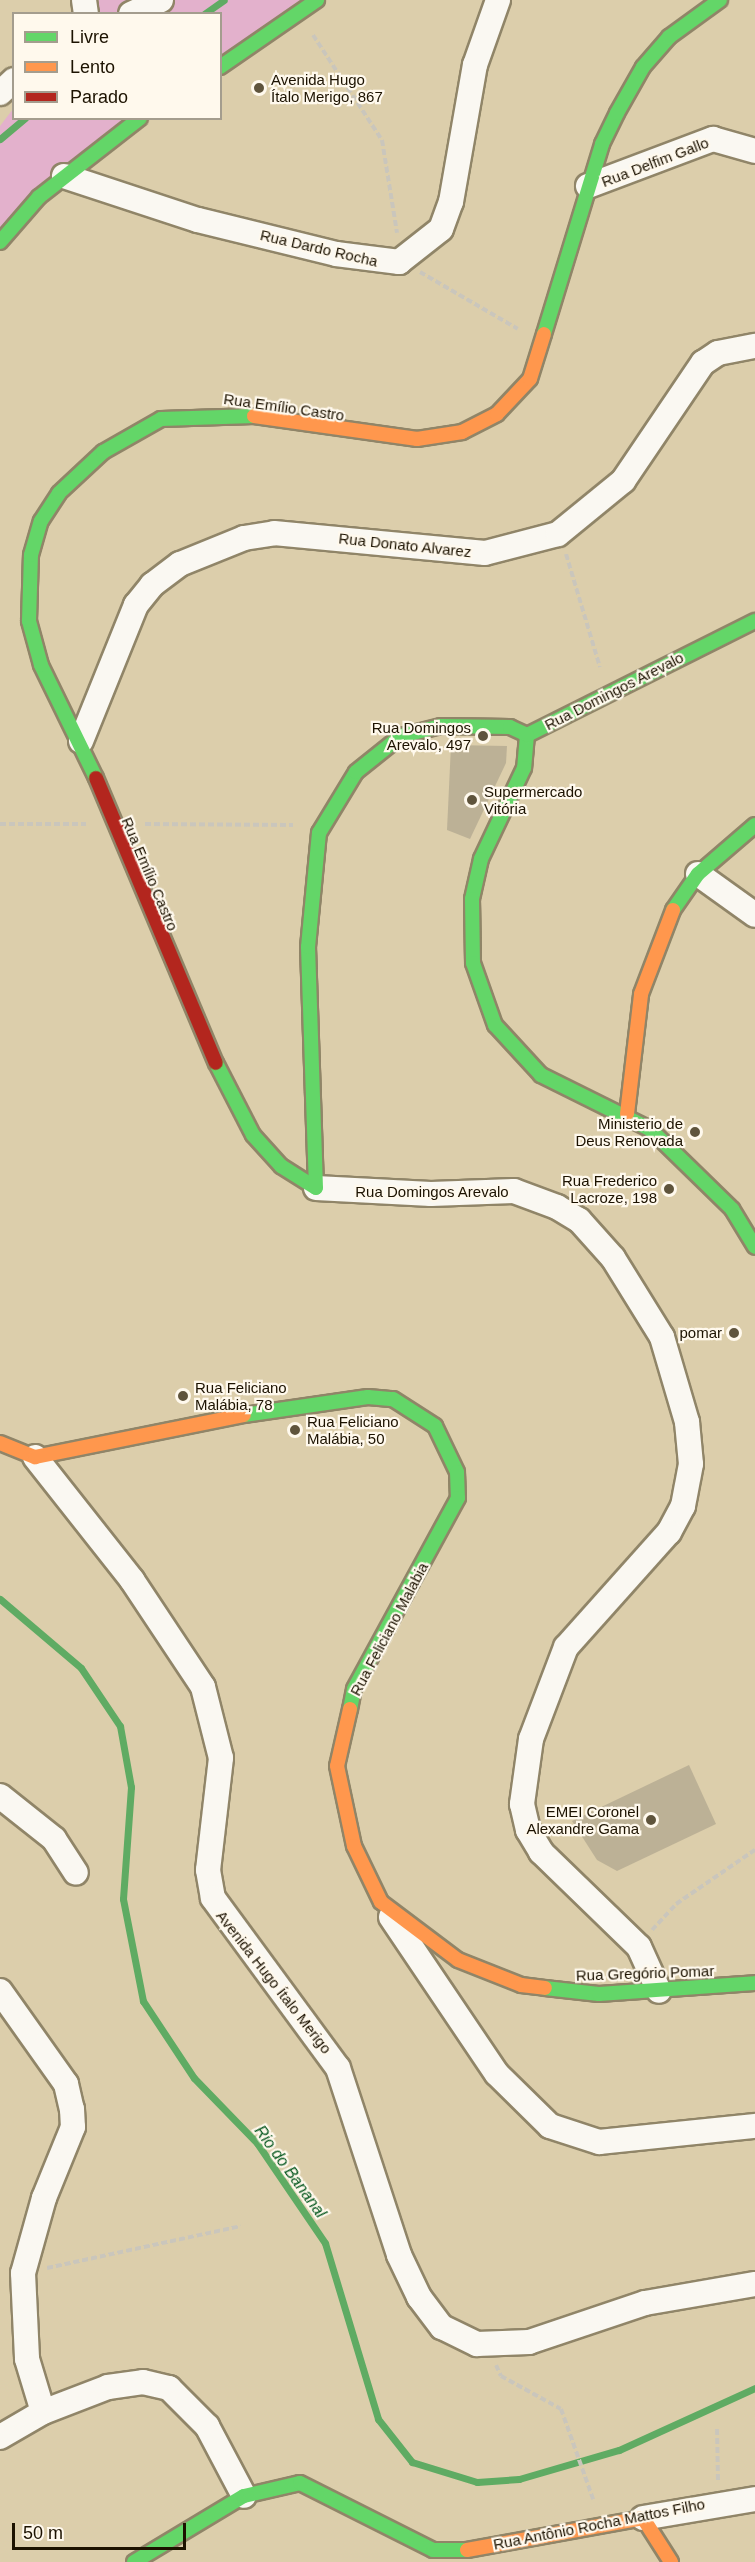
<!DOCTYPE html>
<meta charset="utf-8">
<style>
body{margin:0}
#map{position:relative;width:755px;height:2562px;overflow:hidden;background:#dcceab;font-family:Helvetica,sans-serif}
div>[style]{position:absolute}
.green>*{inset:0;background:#e3b1cc}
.stream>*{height:7px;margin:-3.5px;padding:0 3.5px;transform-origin:3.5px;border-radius:3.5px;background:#5fab63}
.building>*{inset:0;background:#bcb196}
.path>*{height:4px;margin-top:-2px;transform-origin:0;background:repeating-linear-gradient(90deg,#cac6bc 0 6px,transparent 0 9px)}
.roads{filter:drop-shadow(2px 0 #908568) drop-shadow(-2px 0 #908568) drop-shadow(0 2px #908568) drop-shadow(0 -2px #908568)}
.street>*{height:24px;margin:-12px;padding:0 12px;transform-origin:12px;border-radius:12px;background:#faf8f2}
.fast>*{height:14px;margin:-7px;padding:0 7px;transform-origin:7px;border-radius:7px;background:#63d668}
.slow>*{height:14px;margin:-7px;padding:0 7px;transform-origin:7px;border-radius:7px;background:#ff974d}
.jam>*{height:14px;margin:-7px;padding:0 7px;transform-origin:7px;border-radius:7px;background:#b3261e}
.dots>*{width:16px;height:16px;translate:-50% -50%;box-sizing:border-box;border:3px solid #fff9ed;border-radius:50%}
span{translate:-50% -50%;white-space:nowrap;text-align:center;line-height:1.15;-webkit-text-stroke:4.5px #fff9ed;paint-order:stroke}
.poi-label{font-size:15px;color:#1c1200}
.left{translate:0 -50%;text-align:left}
.right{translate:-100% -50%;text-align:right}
.street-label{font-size:15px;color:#1c1200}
.water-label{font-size:16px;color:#05571e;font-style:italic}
.legend{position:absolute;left:12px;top:12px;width:210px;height:108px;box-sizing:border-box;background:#fff9ed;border:2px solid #a49d8e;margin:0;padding:8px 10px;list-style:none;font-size:18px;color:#1c1200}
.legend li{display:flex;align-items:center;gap:12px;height:30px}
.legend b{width:30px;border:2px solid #a49d8e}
.scale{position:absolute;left:12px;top:2523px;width:174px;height:27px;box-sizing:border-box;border:3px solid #1c1200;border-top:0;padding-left:8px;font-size:18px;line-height:21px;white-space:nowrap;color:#1c1200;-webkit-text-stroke:4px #fff9ed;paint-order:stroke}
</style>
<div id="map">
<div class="green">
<div style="clip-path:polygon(99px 0,302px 0,221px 55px,220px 14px,88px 14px)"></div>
<div style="clip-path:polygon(13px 109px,14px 118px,126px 119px,0 235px,0 126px)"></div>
</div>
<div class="stream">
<div style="left:204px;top:14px;width:24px;rotate:-35deg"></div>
<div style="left:0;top:139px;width:33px;rotate:-40deg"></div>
<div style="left:0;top:1599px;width:106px;rotate:40.4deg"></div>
<div style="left:81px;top:1668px;width:70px;rotate:56.1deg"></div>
<div style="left:120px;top:1726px;width:62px;rotate:79.8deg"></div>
<div style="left:131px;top:1787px;width:112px;rotate:94.1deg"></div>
<div style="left:123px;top:1899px;width:104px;rotate:78.9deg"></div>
<div style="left:143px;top:2001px;width:92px;rotate:56.5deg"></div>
<div style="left:194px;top:2078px;width:91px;rotate:45.9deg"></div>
<div style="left:257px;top:2143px;width:121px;rotate:55.8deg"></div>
<div style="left:325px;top:2243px;width:184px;rotate:73.2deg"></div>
<div style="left:378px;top:2419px;width:55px;rotate:51.7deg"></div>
<div style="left:412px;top:2462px;width:68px;rotate:17.1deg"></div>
<div style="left:477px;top:2482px;width:42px;rotate:-4.1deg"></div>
<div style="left:519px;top:2479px;width:104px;rotate:-16.2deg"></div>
<div style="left:619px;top:2450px;width:149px;rotate:-24.5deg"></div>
</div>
<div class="building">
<div style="clip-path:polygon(451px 745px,507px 746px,506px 763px,470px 839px,447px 830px)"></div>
<div style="clip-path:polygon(689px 1765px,716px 1824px,617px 1871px,597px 1860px,572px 1821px)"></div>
</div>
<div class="path">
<div style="left:313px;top:35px;width:126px;rotate:56.7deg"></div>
<div style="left:382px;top:140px;width:94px;rotate:80.8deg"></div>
<div style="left:420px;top:272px;width:113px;rotate:30.2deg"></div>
<div style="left:566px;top:554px;width:118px;rotate:73.3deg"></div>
<div style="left:0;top:824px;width:86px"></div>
<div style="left:145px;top:824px;width:148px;rotate:0.4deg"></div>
<div style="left:652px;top:1930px;width:35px;rotate:-47deg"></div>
<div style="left:676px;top:1904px;width:96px;rotate:-34.4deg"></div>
<div style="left:47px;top:2268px;width:198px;rotate:-12.2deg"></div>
<div style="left:496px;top:2365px;width:12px;rotate:66deg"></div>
<div style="left:501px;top:2376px;width:68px;rotate:28.8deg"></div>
<div style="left:561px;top:2409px;width:96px;rotate:70.4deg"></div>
<div style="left:717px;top:2429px;width:53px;rotate:88.9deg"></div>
</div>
<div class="roads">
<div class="street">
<div style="left:84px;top:0;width:14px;rotate:82deg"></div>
<div style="left:131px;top:14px;width:33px;rotate:-25deg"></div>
<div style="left:0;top:93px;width:19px;rotate:-43deg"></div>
<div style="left:64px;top:176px;width:141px;rotate:18.2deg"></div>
<div style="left:198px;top:220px;width:142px;rotate:13.8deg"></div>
<div style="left:336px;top:254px;width:64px;rotate:7.2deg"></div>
<div style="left:399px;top:262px;width:53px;rotate:-38.2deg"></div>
<div style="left:441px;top:229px;width:29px;rotate:-70deg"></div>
<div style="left:451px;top:202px;width:139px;rotate:-80.1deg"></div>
<div style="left:475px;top:65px;width:69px;rotate:-70.5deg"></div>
<div style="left:588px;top:186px;width:134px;rotate:-20.6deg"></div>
<div style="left:713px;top:139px;width:44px;rotate:15.9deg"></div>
<div style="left:81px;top:741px;width:147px;rotate:-68deg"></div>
<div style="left:136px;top:605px;width:26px;rotate:-51deg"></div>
<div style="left:152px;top:585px;width:35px;rotate:-37deg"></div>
<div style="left:180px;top:564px;width:69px;rotate:-22.1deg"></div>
<div style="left:244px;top:538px;width:30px;rotate:-9deg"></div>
<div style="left:274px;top:533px;width:212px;rotate:5.4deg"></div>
<div style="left:485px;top:553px;width:75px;rotate:-14.6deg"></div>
<div style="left:558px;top:534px;width:84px;rotate:-39.2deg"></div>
<div style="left:623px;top:481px;width:143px;rotate:-55.9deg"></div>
<div style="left:703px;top:363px;width:18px;rotate:-34deg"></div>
<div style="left:718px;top:353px;width:38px;rotate:-11deg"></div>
<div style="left:698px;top:874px;width:70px;rotate:35.7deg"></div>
<div style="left:316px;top:1188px;width:115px;rotate:3deg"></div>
<div style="left:431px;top:1194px;width:83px;rotate:-2.1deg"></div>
<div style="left:514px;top:1191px;width:46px;rotate:20.4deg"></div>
<div style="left:557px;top:1207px;width:26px;rotate:31deg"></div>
<div style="left:579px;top:1220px;width:51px;rotate:48.2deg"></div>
<div style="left:613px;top:1258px;width:93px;rotate:58.2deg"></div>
<div style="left:662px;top:1337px;width:89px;rotate:73.6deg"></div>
<div style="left:687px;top:1422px;width:42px;rotate:84.6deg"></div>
<div style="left:691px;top:1464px;width:43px;rotate:100.8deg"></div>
<div style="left:683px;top:1506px;width:30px;rotate:118deg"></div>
<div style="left:669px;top:1532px;width:154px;rotate:131.8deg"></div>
<div style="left:566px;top:1647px;width:98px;rotate:110.8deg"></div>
<div style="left:531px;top:1739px;width:66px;rotate:97.9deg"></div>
<div style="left:522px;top:1804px;width:27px;rotate:77deg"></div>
<div style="left:528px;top:1830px;width:26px;rotate:59deg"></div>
<div style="left:541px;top:1852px;width:136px;rotate:44.1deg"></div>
<div style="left:639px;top:1947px;width:48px;rotate:65.6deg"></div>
<div style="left:35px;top:1457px;width:157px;rotate:51.7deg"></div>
<div style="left:132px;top:1580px;width:128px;rotate:56.4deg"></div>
<div style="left:203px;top:1687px;width:73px;rotate:75.8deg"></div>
<div style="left:221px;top:1758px;width:113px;rotate:96.6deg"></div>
<div style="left:208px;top:1870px;width:28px;rotate:80deg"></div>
<div style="left:213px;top:1898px;width:211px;rotate:53.7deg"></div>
<div style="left:338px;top:2068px;width:197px;rotate:71.9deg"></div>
<div style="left:399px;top:2255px;width:47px;rotate:64.5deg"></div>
<div style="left:419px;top:2297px;width:38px;rotate:53deg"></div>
<div style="left:442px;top:2327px;width:39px;rotate:26deg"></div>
<div style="left:477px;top:2344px;width:52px;rotate:-2.2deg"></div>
<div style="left:529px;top:2342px;width:122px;rotate:-18.6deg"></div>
<div style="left:645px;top:2303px;width:112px;rotate:-9.8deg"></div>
<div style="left:0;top:1796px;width:69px;rotate:38.5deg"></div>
<div style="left:54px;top:1839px;width:40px;rotate:57.1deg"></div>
<div style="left:391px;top:1917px;width:189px;rotate:56deg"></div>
<div style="left:497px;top:2074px;width:74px;rotate:44.5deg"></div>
<div style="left:550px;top:2126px;width:52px;rotate:18.1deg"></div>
<div style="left:599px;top:2142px;width:157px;rotate:-5.9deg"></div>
<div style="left:0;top:1991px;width:114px;rotate:54.6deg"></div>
<div style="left:66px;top:2084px;width:26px;rotate:77deg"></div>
<div style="left:72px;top:2109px;width:18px;rotate:87deg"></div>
<div style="left:73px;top:2127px;width:77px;rotate:112.2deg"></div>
<div style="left:44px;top:2198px;width:78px;rotate:105.6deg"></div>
<div style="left:23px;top:2273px;width:86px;rotate:87.3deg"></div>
<div style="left:27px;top:2359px;width:55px;rotate:73.2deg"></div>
<div style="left:0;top:2437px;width:50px;rotate:-30.2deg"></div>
<div style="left:43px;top:2412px;width:70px;rotate:-21deg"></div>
<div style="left:108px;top:2387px;width:35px;rotate:-8deg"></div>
<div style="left:143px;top:2382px;width:27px;rotate:13deg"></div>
<div style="left:169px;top:2388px;width:54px;rotate:45deg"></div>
<div style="left:207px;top:2426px;width:79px;rotate:62.1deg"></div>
<div style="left:643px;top:2518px;width:114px;rotate:-9.6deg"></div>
</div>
<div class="fast">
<div style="left:220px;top:67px;width:118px;rotate:-34.6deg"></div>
<div style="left:0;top:242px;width:60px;rotate:-49.1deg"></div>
<div style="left:39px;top:197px;width:128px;rotate:-38deg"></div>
<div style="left:544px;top:334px;width:199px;rotate:-73deg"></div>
<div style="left:602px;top:144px;width:34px;rotate:-64deg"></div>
<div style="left:617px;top:113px;width:53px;rotate:-60.5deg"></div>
<div style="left:643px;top:67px;width:40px;rotate:-49deg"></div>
<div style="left:669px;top:37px;width:63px;rotate:-36deg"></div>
<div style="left:527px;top:735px;width:33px;rotate:95deg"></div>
<div style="left:524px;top:768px;width:101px;rotate:115.3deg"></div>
<div style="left:481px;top:859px;width:41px;rotate:102.7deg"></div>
<div style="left:472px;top:899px;width:64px;rotate:89.1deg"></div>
<div style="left:473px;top:963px;width:66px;rotate:70.5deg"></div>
<div style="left:495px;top:1025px;width:68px;rotate:47.4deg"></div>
<div style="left:541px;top:1075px;width:122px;rotate:26.4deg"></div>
<div style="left:650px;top:1129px;width:115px;rotate:44.3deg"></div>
<div style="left:732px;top:1209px;width:44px;rotate:58.8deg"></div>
<div style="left:527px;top:735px;width:255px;rotate:-26.6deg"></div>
<div style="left:96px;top:778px;width:126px;rotate:-116deg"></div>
<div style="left:41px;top:665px;width:46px;rotate:-105.3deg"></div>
<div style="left:29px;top:621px;width:66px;rotate:-88.3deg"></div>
<div style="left:31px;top:555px;width:35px;rotate:-74deg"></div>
<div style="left:41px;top:521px;width:33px;rotate:-57deg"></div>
<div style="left:59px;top:493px;width:60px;rotate:-43deg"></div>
<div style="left:103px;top:452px;width:67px;rotate:-29.6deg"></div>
<div style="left:161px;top:419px;width:93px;rotate:-1.8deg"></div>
<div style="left:673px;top:910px;width:44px;rotate:-55.2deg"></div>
<div style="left:698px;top:874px;width:75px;rotate:-40.7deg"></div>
<div style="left:216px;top:1063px;width:81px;rotate:62.8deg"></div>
<div style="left:253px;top:1135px;width:42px;rotate:47.9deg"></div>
<div style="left:281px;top:1166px;width:41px;rotate:32.2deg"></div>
<div style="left:316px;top:1188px;width:241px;rotate:-91.9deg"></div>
<div style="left:308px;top:947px;width:115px;rotate:-84.5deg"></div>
<div style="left:319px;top:833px;width:71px;rotate:-58.8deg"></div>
<div style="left:356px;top:772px;width:58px;rotate:-38.7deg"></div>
<div style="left:401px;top:736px;width:41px;rotate:-14deg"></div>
<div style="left:441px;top:726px;width:69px;rotate:0.8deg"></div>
<div style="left:510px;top:727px;width:19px;rotate:25deg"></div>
<div style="left:244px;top:1415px;width:125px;rotate:-8.3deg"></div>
<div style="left:368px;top:1397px;width:25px;rotate:5deg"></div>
<div style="left:393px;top:1399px;width:50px;rotate:32.7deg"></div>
<div style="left:435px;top:1426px;width:51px;rotate:64.4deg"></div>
<div style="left:457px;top:1472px;width:26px;rotate:88deg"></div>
<div style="left:458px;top:1498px;width:217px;rotate:118.6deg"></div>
<div style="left:354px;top:1689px;width:20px;rotate:101deg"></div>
<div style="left:545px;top:1988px;width:54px;rotate:6.3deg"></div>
<div style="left:599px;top:1994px;width:156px;rotate:-4deg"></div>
<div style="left:134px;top:2562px;width:128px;rotate:-31deg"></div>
<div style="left:244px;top:2496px;width:57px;rotate:-13.1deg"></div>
<div style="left:300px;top:2483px;width:149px;rotate:26.7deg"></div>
<div style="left:433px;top:2550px;width:34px"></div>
</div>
<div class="slow">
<div style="left:254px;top:416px;width:165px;rotate:8deg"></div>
<div style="left:417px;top:439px;width:46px;rotate:-8.8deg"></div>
<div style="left:462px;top:432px;width:39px;rotate:-27deg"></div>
<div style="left:497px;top:414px;width:48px;rotate:-46.7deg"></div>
<div style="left:530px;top:379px;width:47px;rotate:-72.7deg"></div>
<div style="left:627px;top:1114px;width:121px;rotate:-83.3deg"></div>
<div style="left:641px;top:994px;width:90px;rotate:-69.1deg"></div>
<div style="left:0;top:1443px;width:38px;rotate:22deg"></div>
<div style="left:35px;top:1457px;width:213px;rotate:-11.4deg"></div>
<div style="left:350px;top:1709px;width:58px;rotate:102.8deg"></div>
<div style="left:337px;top:1766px;width:82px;rotate:78deg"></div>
<div style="left:354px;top:1846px;width:62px;rotate:64.3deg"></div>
<div style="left:381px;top:1902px;width:96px;rotate:37deg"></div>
<div style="left:458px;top:1960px;width:68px;rotate:21.6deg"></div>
<div style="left:521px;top:1985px;width:24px;rotate:7deg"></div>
<div style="left:467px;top:2550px;width:179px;rotate:-10.3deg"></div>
<div style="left:643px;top:2518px;width:52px;rotate:57.5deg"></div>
</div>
<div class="jam">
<div style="left:96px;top:778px;width:309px;rotate:67.2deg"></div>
</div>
</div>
<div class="dots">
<div style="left:259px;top:88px;background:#5f543c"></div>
<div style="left:483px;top:736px;background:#5f543c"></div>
<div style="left:472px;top:800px;background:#5f543c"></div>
<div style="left:695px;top:1132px;background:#5f543c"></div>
<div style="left:669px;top:1189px;background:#5f543c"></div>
<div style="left:734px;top:1333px;background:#5f543c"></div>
<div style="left:183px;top:1396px;background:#5f543c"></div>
<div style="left:295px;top:1430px;background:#5f543c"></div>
<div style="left:651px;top:1820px;background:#5f543c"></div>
</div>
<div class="poi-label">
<span class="left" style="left:271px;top:88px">Avenida Hugo<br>Ítalo Merigo, 867</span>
<span class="right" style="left:471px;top:736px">Rua Domingos<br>Arevalo, 497</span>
<span class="left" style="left:484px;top:800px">Supermercado<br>Vitória</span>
<span class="right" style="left:683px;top:1132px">Ministerio de<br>Deus Renovada</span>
<span class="right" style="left:657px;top:1189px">Rua Frederico<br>Lacroze, 198</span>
<span class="right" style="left:722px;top:1333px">pomar</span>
<span class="left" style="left:195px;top:1396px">Rua Feliciano<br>Malábia, 78</span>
<span class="left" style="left:307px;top:1430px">Rua Feliciano<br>Malábia, 50</span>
<span class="right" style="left:639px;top:1820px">EMEI Coronel<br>Alexandre Gama</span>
</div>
<div class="street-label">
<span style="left:655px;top:162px;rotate:-21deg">Rua Delfim Gallo</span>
<span style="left:319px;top:248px;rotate:13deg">Rua Dardo Rocha</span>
<span style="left:284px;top:407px;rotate:8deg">Rua Emílio Castro</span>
<span style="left:405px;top:545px;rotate:6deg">Rua Donato Alvarez</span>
<span style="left:614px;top:691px;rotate:-27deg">Rua Domingos Arevalo</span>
<span style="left:150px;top:874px;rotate:67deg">Rua Emílio Castro</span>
<span style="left:432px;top:1192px">Rua Domingos Arevalo</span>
<span style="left:389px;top:1629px;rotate:-62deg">Rua Feliciano Malabia</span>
<span style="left:645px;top:1973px;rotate:-2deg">Rua Gregório Pomar</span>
<span style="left:274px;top:1982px;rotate:52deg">Avenida Hugo Ítalo Merigo</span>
<span style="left:599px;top:2524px;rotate:-11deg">Rua Antônio Rocha Mattos Filho</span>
</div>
<div class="water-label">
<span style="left:290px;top:2172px;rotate:54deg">Rio do Bananal</span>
</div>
<ul class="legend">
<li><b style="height:8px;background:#63d668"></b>Livre</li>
<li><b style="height:8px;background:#ff974d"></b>Lento</li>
<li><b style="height:8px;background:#b3261e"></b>Parado</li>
</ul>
<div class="scale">50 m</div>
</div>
